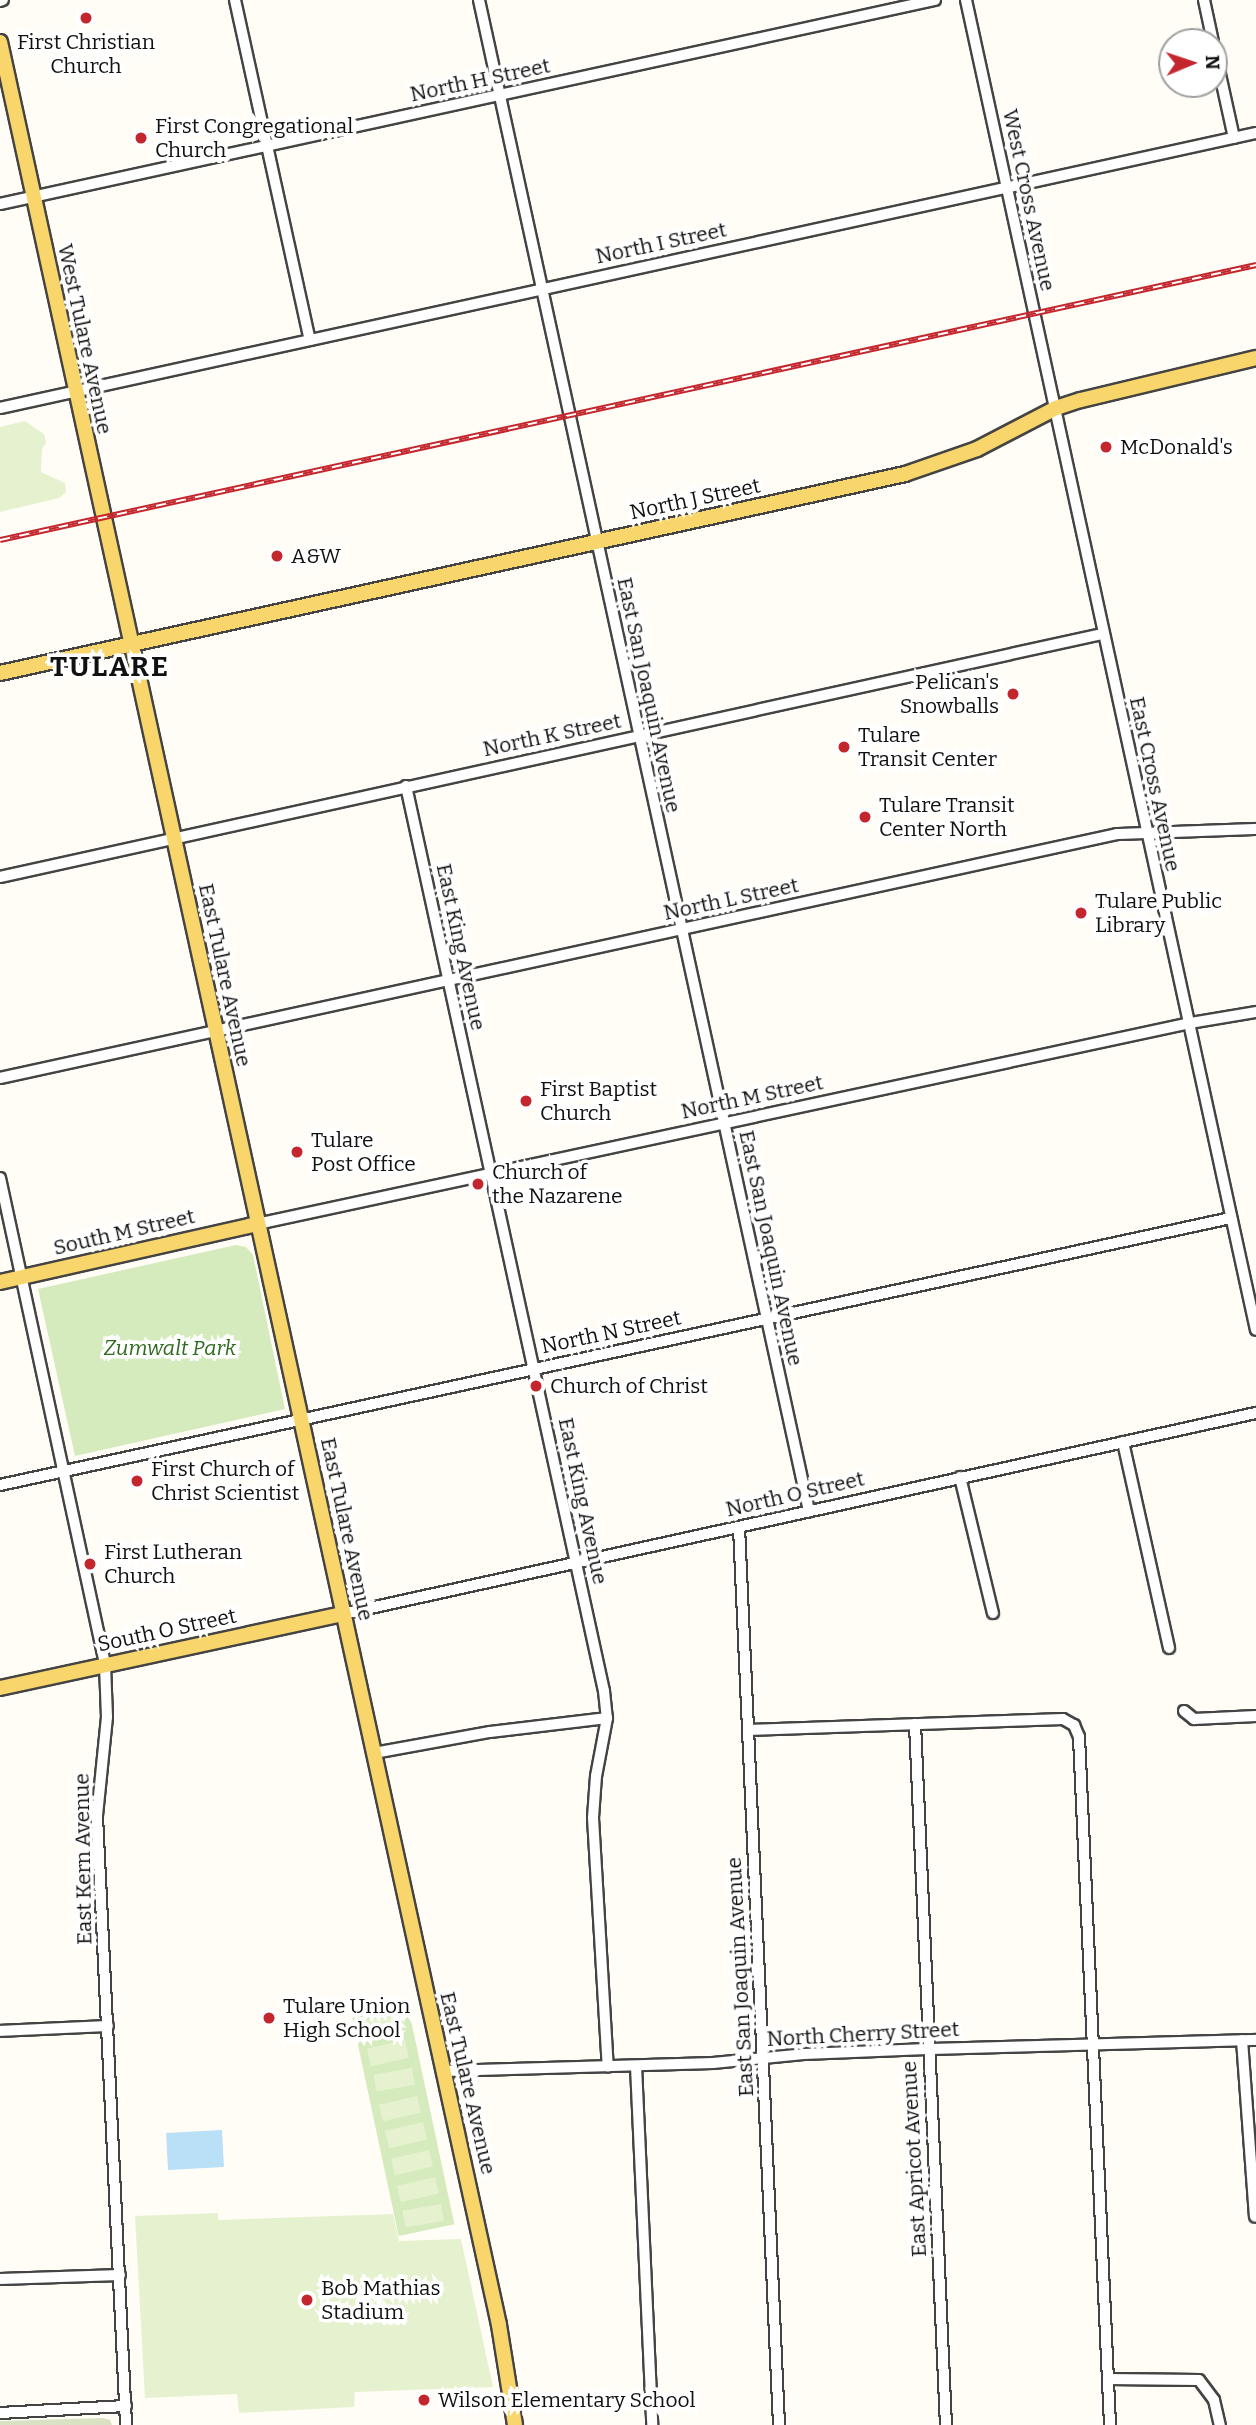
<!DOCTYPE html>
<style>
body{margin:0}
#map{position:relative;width:1256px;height:2425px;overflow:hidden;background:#fffdf5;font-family:Bitter,serif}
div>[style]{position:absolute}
.green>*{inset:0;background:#d5ebbd;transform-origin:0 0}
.cemetery>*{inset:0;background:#d9e3c4}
.pitch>*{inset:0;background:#e6f2cf;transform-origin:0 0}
.water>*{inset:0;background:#b9e0f7;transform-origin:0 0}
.roads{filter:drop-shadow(2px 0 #444) drop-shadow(-2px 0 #444) drop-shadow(0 2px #444) drop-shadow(0 -2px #444)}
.minor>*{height:10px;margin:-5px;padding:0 5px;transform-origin:5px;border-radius:5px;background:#fff}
.major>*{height:14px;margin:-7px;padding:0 7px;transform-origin:7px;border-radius:7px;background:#f9d66b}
.rail>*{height:6px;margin-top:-3px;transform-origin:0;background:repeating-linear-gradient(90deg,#fff 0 10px,#c4262e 0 20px);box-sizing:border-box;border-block:2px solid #c4262e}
.dots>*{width:19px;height:19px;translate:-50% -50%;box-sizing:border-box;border:4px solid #fff;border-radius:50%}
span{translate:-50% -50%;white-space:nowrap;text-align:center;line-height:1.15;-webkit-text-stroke:7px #fff;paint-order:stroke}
.poi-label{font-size:21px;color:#111}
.left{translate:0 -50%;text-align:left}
.right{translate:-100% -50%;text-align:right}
.street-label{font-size:21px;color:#111}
.park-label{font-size:21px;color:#2f6b1f;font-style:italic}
.district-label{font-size:28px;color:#111;font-weight:700;letter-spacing:2px}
.north{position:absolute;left:1158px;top:28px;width:70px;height:70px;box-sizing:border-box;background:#fff;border:2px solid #a0a0a0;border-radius:50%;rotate:88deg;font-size:19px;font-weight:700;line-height:28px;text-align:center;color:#111}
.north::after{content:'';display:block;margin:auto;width:24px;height:32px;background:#c4262e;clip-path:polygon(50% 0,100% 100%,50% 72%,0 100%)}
</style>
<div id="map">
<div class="green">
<div style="clip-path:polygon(236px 1245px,246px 1247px,253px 1255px,285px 1409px,75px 1456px,38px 1289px)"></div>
<div style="left:408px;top:2006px;width:223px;height:57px;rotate:78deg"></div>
</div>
<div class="cemetery">
<div style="clip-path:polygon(103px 2418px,110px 2420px,112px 2425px,0 2425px,0 2421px)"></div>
</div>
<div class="pitch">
<div style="clip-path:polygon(25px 421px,44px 434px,46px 443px,42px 449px,41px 472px,65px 483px,66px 492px,59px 498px,0 512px,0 427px)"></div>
<div style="left:400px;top:2014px;width:17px;height:39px;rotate:80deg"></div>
<div style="left:405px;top:2040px;width:18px;height:39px;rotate:77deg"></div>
<div style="left:412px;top:2068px;width:17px;height:39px;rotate:80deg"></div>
<div style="left:417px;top:2096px;width:17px;height:39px;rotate:77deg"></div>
<div style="left:423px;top:2122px;width:18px;height:39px;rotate:77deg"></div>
<div style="left:429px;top:2150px;width:17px;height:39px;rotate:77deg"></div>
<div style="left:435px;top:2177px;width:17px;height:39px;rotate:77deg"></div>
<div style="left:441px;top:2204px;width:17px;height:39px;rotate:80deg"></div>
<div style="clip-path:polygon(218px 2213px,218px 2220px,393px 2214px,399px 2241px,461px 2239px,493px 2387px,355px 2392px,354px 2407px,239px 2413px,237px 2394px,145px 2398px,135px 2216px)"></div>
</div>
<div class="water">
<div style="left:222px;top:2130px;width:37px;height:56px;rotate:87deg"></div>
</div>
<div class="roads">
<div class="minor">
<div style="left:235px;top:0;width:348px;rotate:77.6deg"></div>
<div style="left:479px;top:0;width:1547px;rotate:77.68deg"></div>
<div style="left:966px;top:0;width:1361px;rotate:77.7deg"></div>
<div style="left:1204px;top:0;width:43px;rotate:77.9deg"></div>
<div style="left:0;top:1px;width:3px;rotate:-18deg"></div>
<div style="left:1214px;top:47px;width:93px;rotate:77.6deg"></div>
<div style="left:0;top:204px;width:957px;rotate:-12.31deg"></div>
<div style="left:0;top:408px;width:1286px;rotate:-12.35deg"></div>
<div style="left:406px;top:786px;width:926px;rotate:77.66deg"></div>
<div style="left:604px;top:1691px;width:27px;rotate:84deg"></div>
<div style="left:607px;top:1718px;width:59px;rotate:100.7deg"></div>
<div style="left:596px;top:1776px;width:42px;rotate:94.1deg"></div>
<div style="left:593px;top:1818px;width:249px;rotate:86.6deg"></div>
<div style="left:0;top:877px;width:1128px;rotate:-12.44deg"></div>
<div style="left:0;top:1078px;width:1143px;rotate:-12.32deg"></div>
<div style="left:1117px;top:834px;width:139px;rotate:-2.1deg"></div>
<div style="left:0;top:1178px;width:498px;rotate:77.8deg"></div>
<div style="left:105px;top:1665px;width:52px;rotate:87.8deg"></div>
<div style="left:107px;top:1717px;width:100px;rotate:95.8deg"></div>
<div style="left:97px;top:1816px;width:610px;rotate:87.27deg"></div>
<div style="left:257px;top:1224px;width:954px;rotate:-12.16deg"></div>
<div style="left:1190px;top:1023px;width:67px;rotate:-9.5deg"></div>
<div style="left:1123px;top:1442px;width:211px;rotate:77.4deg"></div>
<div style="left:960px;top:1477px;width:140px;rotate:76.4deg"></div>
<div style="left:0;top:1485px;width:1260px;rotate:-12.24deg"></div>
<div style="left:739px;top:1527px;width:899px;rotate:87.45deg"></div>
<div style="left:343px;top:1614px;width:935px;rotate:-12.42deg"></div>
<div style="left:1184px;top:1711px;width:13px;rotate:39deg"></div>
<div style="left:1194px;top:1719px;width:62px;rotate:-2.8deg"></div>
<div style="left:915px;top:1724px;width:702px;rotate:87.47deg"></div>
<div style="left:748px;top:1730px;width:315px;rotate:-2deg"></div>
<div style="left:1063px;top:1719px;width:13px;rotate:29deg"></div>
<div style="left:1074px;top:1725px;width:13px;rotate:67deg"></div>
<div style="left:1079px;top:1737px;width:689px;rotate:87.42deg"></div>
<div style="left:374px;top:1753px;width:118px;rotate:-10.3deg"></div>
<div style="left:490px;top:1732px;width:118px;rotate:-6.8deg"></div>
<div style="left:0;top:2031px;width:108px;rotate:-2.7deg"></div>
<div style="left:1242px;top:2040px;width:177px;rotate:85.8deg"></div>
<div style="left:636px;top:2066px;width:359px;rotate:87.4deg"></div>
<div style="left:444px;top:2071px;width:269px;rotate:-1.7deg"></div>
<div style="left:713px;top:2063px;width:91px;rotate:-5.6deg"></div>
<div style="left:804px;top:2054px;width:123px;rotate:-2.3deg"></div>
<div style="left:927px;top:2049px;width:329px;rotate:-1.6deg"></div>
<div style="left:0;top:2279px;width:120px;rotate:-1.9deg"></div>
<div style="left:1108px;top:2379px;width:91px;rotate:0.6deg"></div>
<div style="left:1199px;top:2380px;width:25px;rotate:53deg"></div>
<div style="left:1214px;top:2400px;width:26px;rotate:77deg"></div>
<div style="left:0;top:2413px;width:126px;rotate:-3.2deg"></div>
</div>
<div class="major">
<div style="left:0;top:42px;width:2337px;rotate:77.67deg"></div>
<div style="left:499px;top:2325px;width:101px;rotate:80.9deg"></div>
<div style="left:0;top:673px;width:927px;rotate:-12.4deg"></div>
<div style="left:905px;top:474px;width:76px;rotate:-19.1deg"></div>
<div style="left:977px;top:449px;width:89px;rotate:-27.4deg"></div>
<div style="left:1056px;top:408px;width:26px;rotate:-18deg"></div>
<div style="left:1081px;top:400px;width:180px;rotate:-13.5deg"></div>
<div style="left:0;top:1282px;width:263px;rotate:-12.7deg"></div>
<div style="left:0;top:1688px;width:351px;rotate:-12.2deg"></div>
</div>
</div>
<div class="rail">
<div style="left:0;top:540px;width:1286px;rotate:-12.35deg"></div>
</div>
<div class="dots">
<div style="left:86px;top:18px;background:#c4262e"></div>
<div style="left:141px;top:138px;background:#c4262e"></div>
<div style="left:1106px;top:447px;background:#c4262e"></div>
<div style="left:277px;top:556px;background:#c4262e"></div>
<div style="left:1013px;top:694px;background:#c4262e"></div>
<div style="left:844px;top:747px;background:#c4262e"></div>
<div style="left:865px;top:817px;background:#c4262e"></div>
<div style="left:1081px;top:913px;background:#c4262e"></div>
<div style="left:526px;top:1101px;background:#c4262e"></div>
<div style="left:297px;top:1152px;background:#c4262e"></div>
<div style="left:478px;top:1184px;background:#c4262e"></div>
<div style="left:536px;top:1386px;background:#c4262e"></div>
<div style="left:137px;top:1481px;background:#c4262e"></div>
<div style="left:90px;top:1564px;background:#c4262e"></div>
<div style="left:269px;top:2018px;background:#c4262e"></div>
<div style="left:307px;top:2300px;background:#c4262e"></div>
<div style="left:424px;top:2400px;background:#c4262e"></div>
</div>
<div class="poi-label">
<span style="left:86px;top:54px">First Christian<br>Church</span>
<span class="left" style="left:155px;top:138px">First Congregational<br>Church</span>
<span class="left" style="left:1120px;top:447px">McDonald's</span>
<span class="left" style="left:291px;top:556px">A&amp;W</span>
<span class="right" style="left:999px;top:694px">Pelican's<br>Snowballs</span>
<span class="left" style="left:858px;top:747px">Tulare<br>Transit Center</span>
<span class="left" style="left:879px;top:817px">Tulare Transit<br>Center North</span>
<span class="left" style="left:1095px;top:913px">Tulare Public<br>Library</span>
<span class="left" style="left:540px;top:1101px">First Baptist<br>Church</span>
<span class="left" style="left:311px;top:1152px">Tulare<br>Post Office</span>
<span class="left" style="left:492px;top:1184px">Church of<br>the Nazarene</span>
<span class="left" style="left:550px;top:1386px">Church of Christ</span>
<span class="left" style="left:151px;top:1481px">First Church of<br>Christ Scientist</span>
<span class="left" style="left:104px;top:1564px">First Lutheran<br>Church</span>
<span class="left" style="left:283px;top:2018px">Tulare Union<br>High School</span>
<span class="left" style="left:321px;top:2300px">Bob Mathias<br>Stadium</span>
<span class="left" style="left:438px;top:2400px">Wilson Elementary School</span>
</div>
<div class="street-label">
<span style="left:480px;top:80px;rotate:-12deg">North H Street</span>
<span style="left:1029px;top:200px;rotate:78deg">West Cross Avenue</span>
<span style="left:661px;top:243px;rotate:-12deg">North I Street</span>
<span style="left:85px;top:339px;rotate:78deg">West Tulare Avenue</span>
<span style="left:695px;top:499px;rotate:-12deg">North J Street</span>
<span style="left:649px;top:695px;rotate:78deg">East San Joaquin Avenue</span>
<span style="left:552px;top:735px;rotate:-12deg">North K Street</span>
<span style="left:1155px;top:784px;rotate:78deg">East Cross Avenue</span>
<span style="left:731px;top:899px;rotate:-12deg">North L Street</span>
<span style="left:461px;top:947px;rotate:78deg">East King Avenue</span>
<span style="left:225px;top:975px;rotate:78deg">East Tulare Avenue</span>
<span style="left:752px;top:1097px;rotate:-12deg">North M Street</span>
<span style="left:124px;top:1232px;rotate:-13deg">South M Street</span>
<span style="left:771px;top:1248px;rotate:78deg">East San Joaquin Avenue</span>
<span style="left:611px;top:1332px;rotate:-12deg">North N Street</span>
<span style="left:795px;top:1494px;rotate:-13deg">North O Street</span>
<span style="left:583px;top:1501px;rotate:78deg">East King Avenue</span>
<span style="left:347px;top:1529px;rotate:78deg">East Tulare Avenue</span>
<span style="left:167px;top:1630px;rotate:-12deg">South O Street</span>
<span style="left:83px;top:1859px;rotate:-91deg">East Kern Avenue</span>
<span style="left:740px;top:1977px;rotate:-93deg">East San Joaquin Avenue</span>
<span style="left:863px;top:2034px;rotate:-3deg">North Cherry Street</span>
<span style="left:468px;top:2083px;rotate:77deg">East Tulare Avenue</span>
<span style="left:914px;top:2159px;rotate:-93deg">East Apricot Avenue</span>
</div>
<div class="park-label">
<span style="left:170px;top:1348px">Zumwalt Park</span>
</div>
<div class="district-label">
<span style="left:110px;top:667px">TULARE</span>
</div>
<div class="north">N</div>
</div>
